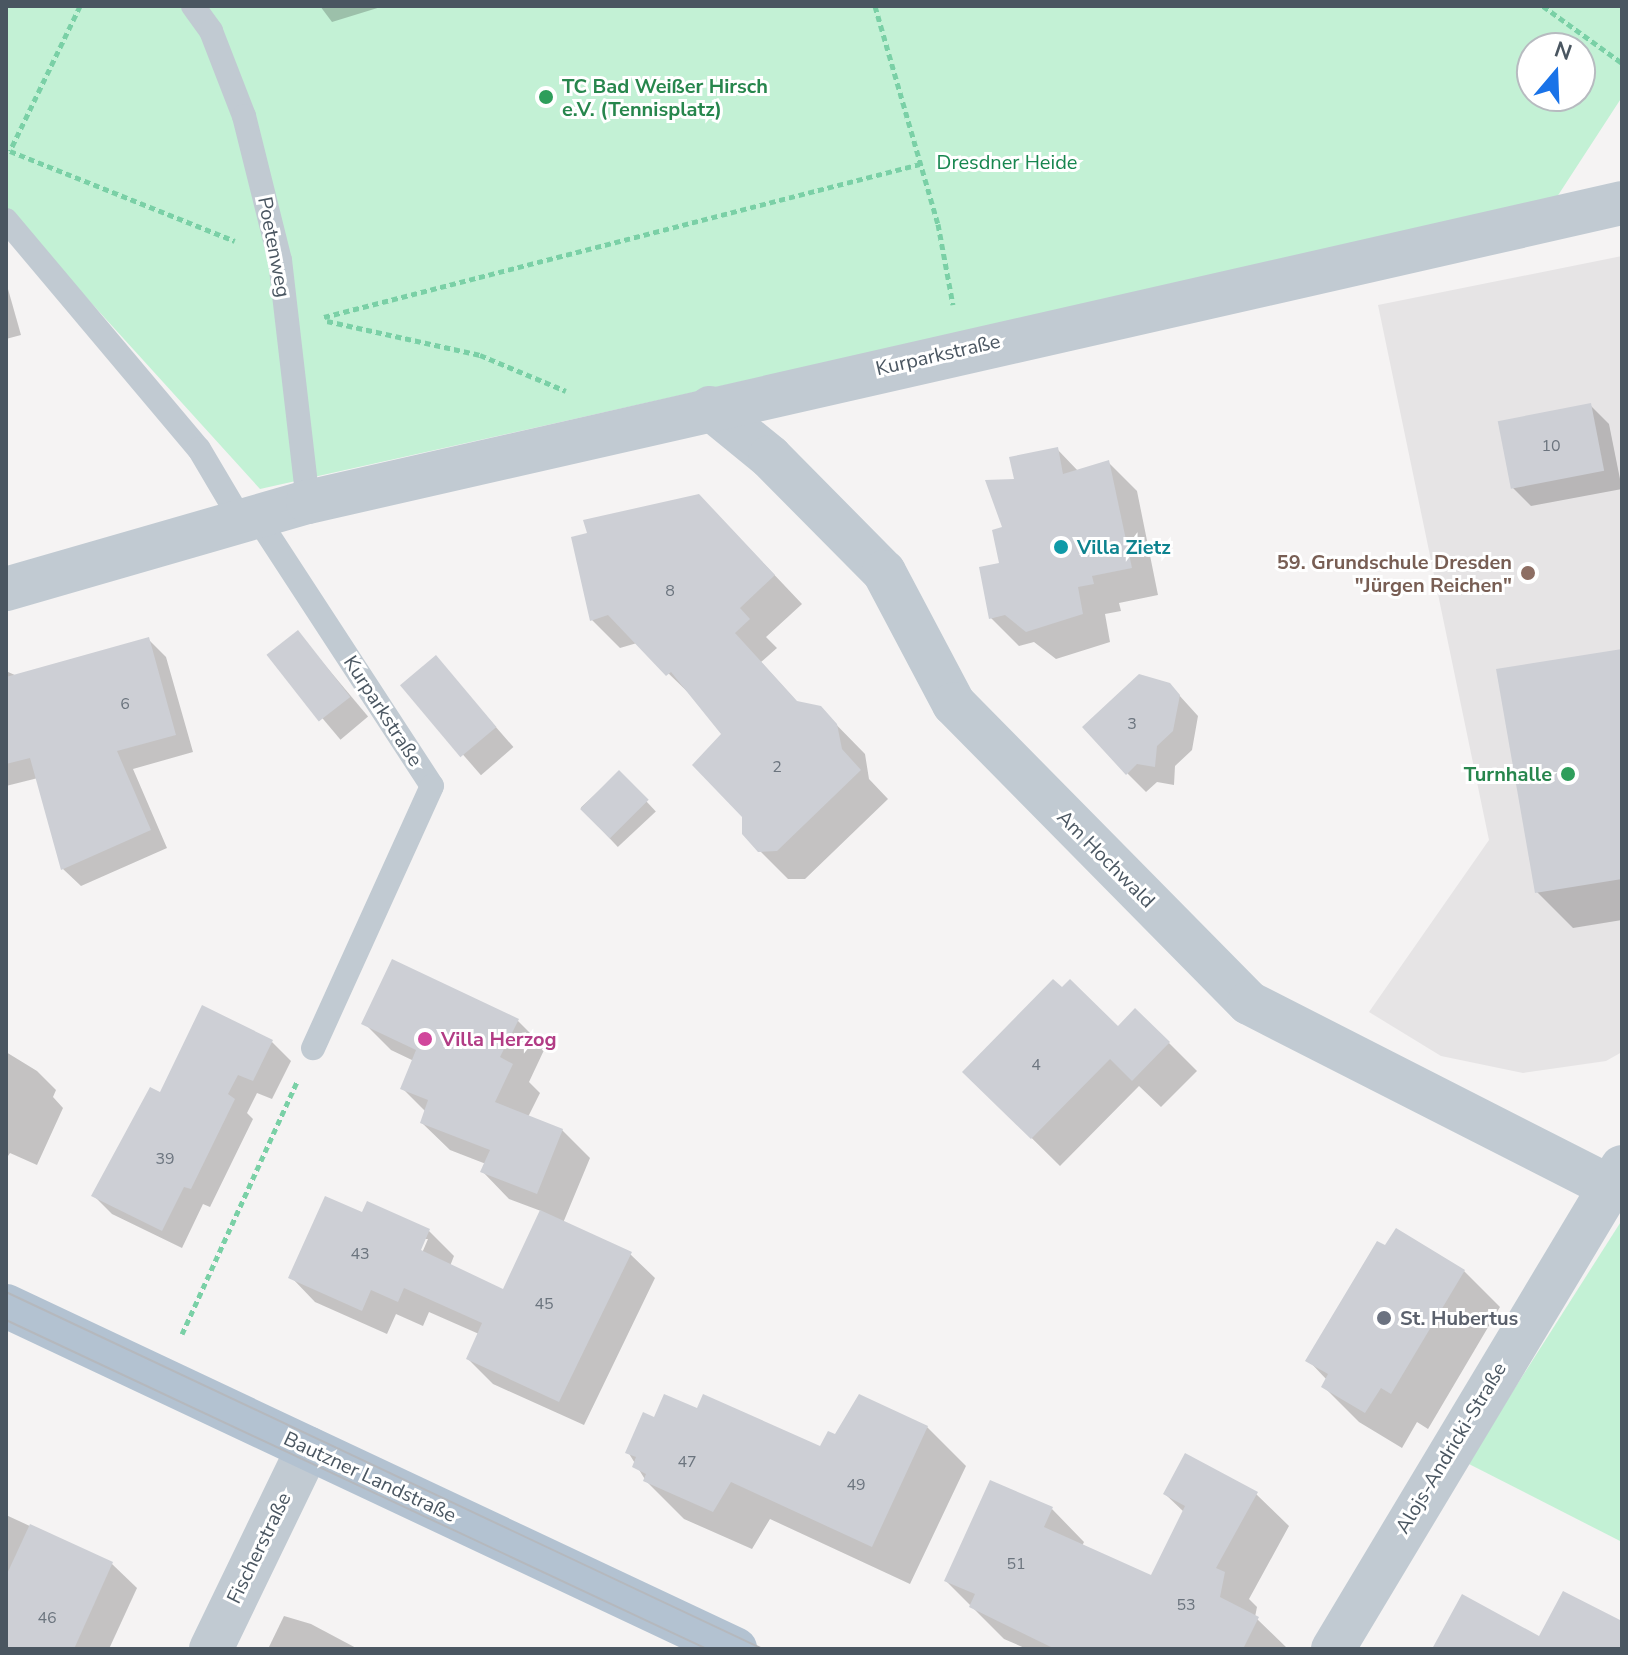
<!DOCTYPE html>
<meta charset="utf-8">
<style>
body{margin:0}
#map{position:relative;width:1628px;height:1655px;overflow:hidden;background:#f5f3f3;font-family:"Nunito Sans",sans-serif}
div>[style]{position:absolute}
.education>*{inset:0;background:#e6e4e5}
.green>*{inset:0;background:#c3f1d5}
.shadow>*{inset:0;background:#0003;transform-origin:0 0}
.building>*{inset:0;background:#cdcfd5;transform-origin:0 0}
.path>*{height:5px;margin-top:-2.5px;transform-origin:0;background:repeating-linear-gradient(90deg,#7ad0a6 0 6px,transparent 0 10px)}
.lane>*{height:24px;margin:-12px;padding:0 12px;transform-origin:12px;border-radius:12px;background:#c1cad2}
.street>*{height:44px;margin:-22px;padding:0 22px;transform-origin:22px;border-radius:22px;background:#c1cad2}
.primary>*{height:44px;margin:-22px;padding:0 22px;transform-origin:22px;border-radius:22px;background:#b3c2d1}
.tram>*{height:2px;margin:-1px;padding:0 1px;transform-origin:1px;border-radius:1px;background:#b5b8bd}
.dots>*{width:22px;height:22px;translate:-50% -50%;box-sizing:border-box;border:4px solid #fff;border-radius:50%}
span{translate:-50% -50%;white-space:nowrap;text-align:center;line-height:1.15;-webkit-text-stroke:6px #fff;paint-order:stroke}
.number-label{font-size:16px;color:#6b747e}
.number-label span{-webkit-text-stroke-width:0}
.leisure-label{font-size:20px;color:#27864d;font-weight:700}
.left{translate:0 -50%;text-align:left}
.right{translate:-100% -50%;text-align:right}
.park-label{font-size:20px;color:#17864f}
.street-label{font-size:20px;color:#4a5661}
.culture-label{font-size:20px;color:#0d838f;font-weight:700}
.education-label{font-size:20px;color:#785e54;font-weight:700}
.hotel-label{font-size:20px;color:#b23c85;font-weight:700}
.worship-label{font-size:20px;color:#5b616d;font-weight:700}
.frame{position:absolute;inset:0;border:8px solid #4a5661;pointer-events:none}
.north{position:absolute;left:1516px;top:32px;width:80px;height:80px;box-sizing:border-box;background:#fff;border:2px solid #b7bbc0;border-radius:50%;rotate:19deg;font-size:22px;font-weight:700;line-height:32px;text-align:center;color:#4a5661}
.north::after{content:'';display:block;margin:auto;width:28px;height:36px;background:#1a73e8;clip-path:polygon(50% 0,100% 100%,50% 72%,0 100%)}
</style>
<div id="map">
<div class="education">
<div style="clip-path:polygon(1622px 256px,1622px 1052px,1606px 1061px,1523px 1073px,1441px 1056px,1369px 1012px,1489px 840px,1378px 305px)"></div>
</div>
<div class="green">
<div style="clip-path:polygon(evenodd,6px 6px,1622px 6px,1622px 97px,1555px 200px,260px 489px,6px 209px,6px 6px,1532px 48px,1580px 48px,1580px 96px,1532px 96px,1532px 48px)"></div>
<div style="clip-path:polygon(1622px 1220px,1622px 1542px,1467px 1463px)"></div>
</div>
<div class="shadow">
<div style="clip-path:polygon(320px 6px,384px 6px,332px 22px)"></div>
<div style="clip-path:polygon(6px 282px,21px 335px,6px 339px)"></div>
<div style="clip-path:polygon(1590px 405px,1609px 424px,1622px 489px,1531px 506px,1512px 487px)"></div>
<div style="clip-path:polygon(1057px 449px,1079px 472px,1109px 463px,1137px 491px,1158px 595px,1119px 603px,1121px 611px,1105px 614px,1110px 642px,1056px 659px,1034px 642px,1019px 646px,991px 618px,1016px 481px)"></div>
<div style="clip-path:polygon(727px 525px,802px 604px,766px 637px,777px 648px,761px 662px,799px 704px,820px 708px,865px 754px,869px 779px,888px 799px,805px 879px,788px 879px,760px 851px,744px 817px,723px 734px,697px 701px,637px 643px,620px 648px,592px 620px)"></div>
<div style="left:298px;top:633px;width:109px;height:36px;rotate:50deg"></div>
<div style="clip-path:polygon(148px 639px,166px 657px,193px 752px,133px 769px,167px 848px,81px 886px,63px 869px,38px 778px,6px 786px,6px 671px,17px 676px)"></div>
<div style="clip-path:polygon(1622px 651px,1622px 920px,1573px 928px,1537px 892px)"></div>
<div style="left:436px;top:658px;width:118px;height:43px;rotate:49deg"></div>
<div style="clip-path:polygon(1169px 684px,1198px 716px,1192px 750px,1175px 766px,1174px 785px,1157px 782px,1146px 792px,1127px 773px)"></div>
<div style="left:619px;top:772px;width:54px;height:52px;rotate:47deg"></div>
<div style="clip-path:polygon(evenodd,518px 1021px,545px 1048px,529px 1082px,540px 1093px,528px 1117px,562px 1130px,590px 1158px,563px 1223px,630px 1254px,655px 1278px,584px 1425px,493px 1384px,468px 1359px,479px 1334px,429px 1312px,423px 1326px,396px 1314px,387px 1334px,315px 1302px,291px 1277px,363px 1215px,368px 1204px,429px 1231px,454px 1256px,450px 1266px,504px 1292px,541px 1211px,509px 1199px,482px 1171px,486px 1164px,450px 1150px,422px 1123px,426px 1112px,403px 1089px,414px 1061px,391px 1050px,364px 1023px,518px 1021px,424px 1239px,428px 1239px,419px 1260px,416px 1258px,424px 1239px)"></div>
<div style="clip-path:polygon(272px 1042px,291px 1061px,272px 1099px,257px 1093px,247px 1113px,253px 1119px,210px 1207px,203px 1204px,182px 1248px,112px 1214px,93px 1195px,160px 1094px)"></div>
<div style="clip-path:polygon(1169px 1043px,1197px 1071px,1161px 1107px,1139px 1086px,1060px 1166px,965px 1072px)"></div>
<div style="clip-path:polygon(6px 1052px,37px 1071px,56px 1090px,53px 1097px,63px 1108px,37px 1165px,10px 1153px,6px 1159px)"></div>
<div style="clip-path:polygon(1396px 1231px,1464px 1271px,1500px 1307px,1428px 1429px,1417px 1422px,1402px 1448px,1359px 1422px,1323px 1386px,1327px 1380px,1308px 1360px)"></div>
<div style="clip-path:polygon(698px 1411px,821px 1449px,836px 1437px,927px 1427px,966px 1466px,910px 1584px,770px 1519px,752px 1549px,684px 1519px,646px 1481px,628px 1452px,655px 1419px)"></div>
<div style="clip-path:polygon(1165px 1494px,1256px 1494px,1289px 1526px,1249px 1599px,1257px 1607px,1255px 1617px,1288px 1649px,1027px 1649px,1004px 1639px,946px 1581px,1052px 1509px,1084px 1542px,1082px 1546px,1152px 1577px,1184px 1512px)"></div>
<div style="clip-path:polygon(6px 1515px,112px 1564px,137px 1588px,109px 1649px,6px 1649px)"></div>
<div style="clip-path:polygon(284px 1616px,311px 1624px,358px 1649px,268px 1649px)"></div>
</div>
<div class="building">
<div style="left:1591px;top:403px;width:69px;height:95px;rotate:79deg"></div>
<div style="clip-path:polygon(1058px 447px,1063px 474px,1109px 460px,1132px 568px,1092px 576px,1094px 584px,1078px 587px,1083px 614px,1026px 632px,1005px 615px,989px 619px,979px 567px,999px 563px,992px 530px,1002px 527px,985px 480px,1014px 479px,1009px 457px)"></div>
<div style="clip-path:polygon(699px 494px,775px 575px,740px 608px,750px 619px,735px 633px,797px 701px,821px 706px,837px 724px,842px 749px,861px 770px,777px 851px,758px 852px,742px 834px,742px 817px,692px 765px,721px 734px,671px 672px,666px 676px,608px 615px,590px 621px,571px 537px,587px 533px,583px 520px)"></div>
<div style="left:298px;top:630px;width:85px;height:40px;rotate:52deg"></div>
<div style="clip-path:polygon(149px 637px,176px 735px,117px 751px,151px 830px,61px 870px,30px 758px,6px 764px,6px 677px)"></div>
<div style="clip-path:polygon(1622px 649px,1622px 879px,1535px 893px,1496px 669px)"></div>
<div style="left:436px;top:655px;width:94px;height:47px;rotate:50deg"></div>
<div style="clip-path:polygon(1139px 674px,1170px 683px,1180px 695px,1173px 731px,1157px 746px,1155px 767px,1137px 764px,1126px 775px,1082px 727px)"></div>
<div style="left:619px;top:770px;width:42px;height:55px;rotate:45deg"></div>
<div style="clip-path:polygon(392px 959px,519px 1019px,500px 1057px,513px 1064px,495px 1102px,563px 1129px,537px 1194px,480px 1172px,490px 1150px,420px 1123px,428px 1100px,400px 1089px,416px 1050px,361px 1024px)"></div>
<div style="clip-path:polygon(1053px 979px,1062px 987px,1070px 979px,1118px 1026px,1135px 1008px,1170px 1042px,1132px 1081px,1110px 1059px,1031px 1139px,962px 1072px)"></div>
<div style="clip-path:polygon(202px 1005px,273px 1040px,253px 1081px,238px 1075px,228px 1094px,235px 1099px,191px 1189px,184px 1187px,162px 1231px,91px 1196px,150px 1087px,160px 1092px)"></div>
<div style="clip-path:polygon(325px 1196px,362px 1212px,367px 1201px,430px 1229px,421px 1250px,503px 1289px,540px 1210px,632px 1252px,559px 1402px,466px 1359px,482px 1323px,404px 1288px,398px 1302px,371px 1290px,362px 1311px,288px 1278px)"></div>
<div style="clip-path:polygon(1396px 1228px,1465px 1270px,1391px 1394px,1381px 1388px,1365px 1413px,1321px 1387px,1328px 1374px,1305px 1361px,1377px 1241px,1385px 1245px)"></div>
<div style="clip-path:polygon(664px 1394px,697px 1408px,703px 1394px,820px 1446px,828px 1431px,835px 1434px,859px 1394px,928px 1426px,872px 1547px,731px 1482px,713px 1512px,643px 1481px,646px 1474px,632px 1467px,636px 1457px,625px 1453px,643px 1412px,654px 1417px)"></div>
<div style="clip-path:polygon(1185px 1453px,1258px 1492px,1216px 1568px,1225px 1572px,1220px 1597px,1259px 1617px,1243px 1649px,1055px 1649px,969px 1607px,975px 1594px,944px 1581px,990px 1480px,1053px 1507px,1044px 1527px,1151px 1575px,1185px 1506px,1163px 1494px)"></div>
<div style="clip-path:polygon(30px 1524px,113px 1562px,74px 1649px,6px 1649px,6px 1576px)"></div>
<div style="clip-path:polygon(1563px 1591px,1622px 1621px,1622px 1649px,1432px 1649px,1462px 1594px,1539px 1636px)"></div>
</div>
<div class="path">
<div style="left:80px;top:6px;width:161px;rotate:115.8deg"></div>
<div style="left:10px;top:151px;width:242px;rotate:21.8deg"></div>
<div style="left:875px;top:6px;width:227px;rotate:73.9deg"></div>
<div style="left:938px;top:224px;width:82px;rotate:79.5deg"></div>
<div style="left:1543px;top:6px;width:97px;rotate:35.8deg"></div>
<div style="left:324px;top:317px;width:615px;rotate:-14.4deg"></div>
<div style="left:327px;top:321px;width:157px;rotate:12.5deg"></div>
<div style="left:480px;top:355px;width:93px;rotate:22.7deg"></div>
<div style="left:182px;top:1334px;width:277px;rotate:-65.5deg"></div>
</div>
<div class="lane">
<div style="left:193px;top:6px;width:31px;rotate:54deg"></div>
<div style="left:211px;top:31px;width:91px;rotate:68.8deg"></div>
<div style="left:244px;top:116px;width:148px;rotate:76deg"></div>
<div style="left:280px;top:260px;width:244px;rotate:83.4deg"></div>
<div style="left:6px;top:220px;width:299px;rotate:49.9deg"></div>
<div style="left:199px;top:449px;width:82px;rotate:59.4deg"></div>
<div style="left:256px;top:516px;width:322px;rotate:56.9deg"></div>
<div style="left:432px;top:786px;width:288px;rotate:114.4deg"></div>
</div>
<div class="street">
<div style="left:710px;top:408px;width:77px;rotate:39.2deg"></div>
<div style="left:770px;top:457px;width:162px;rotate:45.3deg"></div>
<div style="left:884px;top:572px;width:149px;rotate:62.1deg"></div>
<div style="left:954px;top:704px;width:420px;rotate:45.4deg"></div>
<div style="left:1249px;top:1003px;width:403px;rotate:27deg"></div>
<div style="left:6px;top:589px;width:314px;rotate:-16.1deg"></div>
<div style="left:308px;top:502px;width:1348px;rotate:-12.82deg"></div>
<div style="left:211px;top:1649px;width:223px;rotate:-64.2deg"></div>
<div style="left:1333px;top:1649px;width:562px;rotate:-59.05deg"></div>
</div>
<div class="primary">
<div style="left:6px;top:1306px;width:806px;rotate:25.2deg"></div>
</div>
<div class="tram">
<div style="left:6px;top:1292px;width:837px;rotate:25.25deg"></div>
<div style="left:6px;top:1320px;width:774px;rotate:25.14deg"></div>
</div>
<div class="dots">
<div style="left:546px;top:97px;background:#2e9e5b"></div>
<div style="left:1061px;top:547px;background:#0f9aa8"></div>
<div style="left:1528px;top:573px;background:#8d6e63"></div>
<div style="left:1568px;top:774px;background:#2e9e5b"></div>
<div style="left:425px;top:1039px;background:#d1479c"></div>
<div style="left:1384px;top:1318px;background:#6b7280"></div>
</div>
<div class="number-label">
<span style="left:1551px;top:446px">10</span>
<span style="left:670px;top:591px">8</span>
<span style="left:125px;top:704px">6</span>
<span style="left:1132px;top:724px">3</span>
<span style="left:777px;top:767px">2</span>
<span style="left:1036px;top:1065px">4</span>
<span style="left:165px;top:1159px">39</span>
<span style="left:360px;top:1254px">43</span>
<span style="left:544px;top:1304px">45</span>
<span style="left:687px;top:1462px">47</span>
<span style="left:856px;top:1485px">49</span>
<span style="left:1016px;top:1564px">51</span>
<span style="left:1186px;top:1605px">53</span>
<span style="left:47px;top:1618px">46</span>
</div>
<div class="leisure-label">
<span class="left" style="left:562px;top:98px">TC Bad Weißer Hirsch<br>e.V. (Tennisplatz)</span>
<span class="right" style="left:1552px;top:774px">Turnhalle</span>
</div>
<div class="park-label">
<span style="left:1007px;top:162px">Dresdner Heide</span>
</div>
<div class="street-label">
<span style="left:274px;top:247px;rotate:79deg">Poetenweg</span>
<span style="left:938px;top:355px;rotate:-13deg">Kurparkstraße</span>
<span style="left:383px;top:711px;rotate:57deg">Kurparkstraße</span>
<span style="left:1106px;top:859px;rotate:45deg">Am Hochwald</span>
<span style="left:1451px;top:1448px;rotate:-59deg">Alojs-Andricki-Straße</span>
<span style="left:370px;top:1477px;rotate:25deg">Bautzner Landstraße</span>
<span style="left:259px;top:1548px;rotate:-64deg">Fischerstraße</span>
</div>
<div class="culture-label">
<span class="left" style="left:1077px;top:547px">Villa Zietz</span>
</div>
<div class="education-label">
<span class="right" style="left:1512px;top:574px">59. Grundschule Dresden<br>"Jürgen Reichen"</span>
</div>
<div class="hotel-label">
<span class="left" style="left:441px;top:1039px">Villa Herzog</span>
</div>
<div class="worship-label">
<span class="left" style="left:1400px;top:1318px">St. Hubertus</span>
</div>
<div class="frame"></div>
<div class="north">N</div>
</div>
